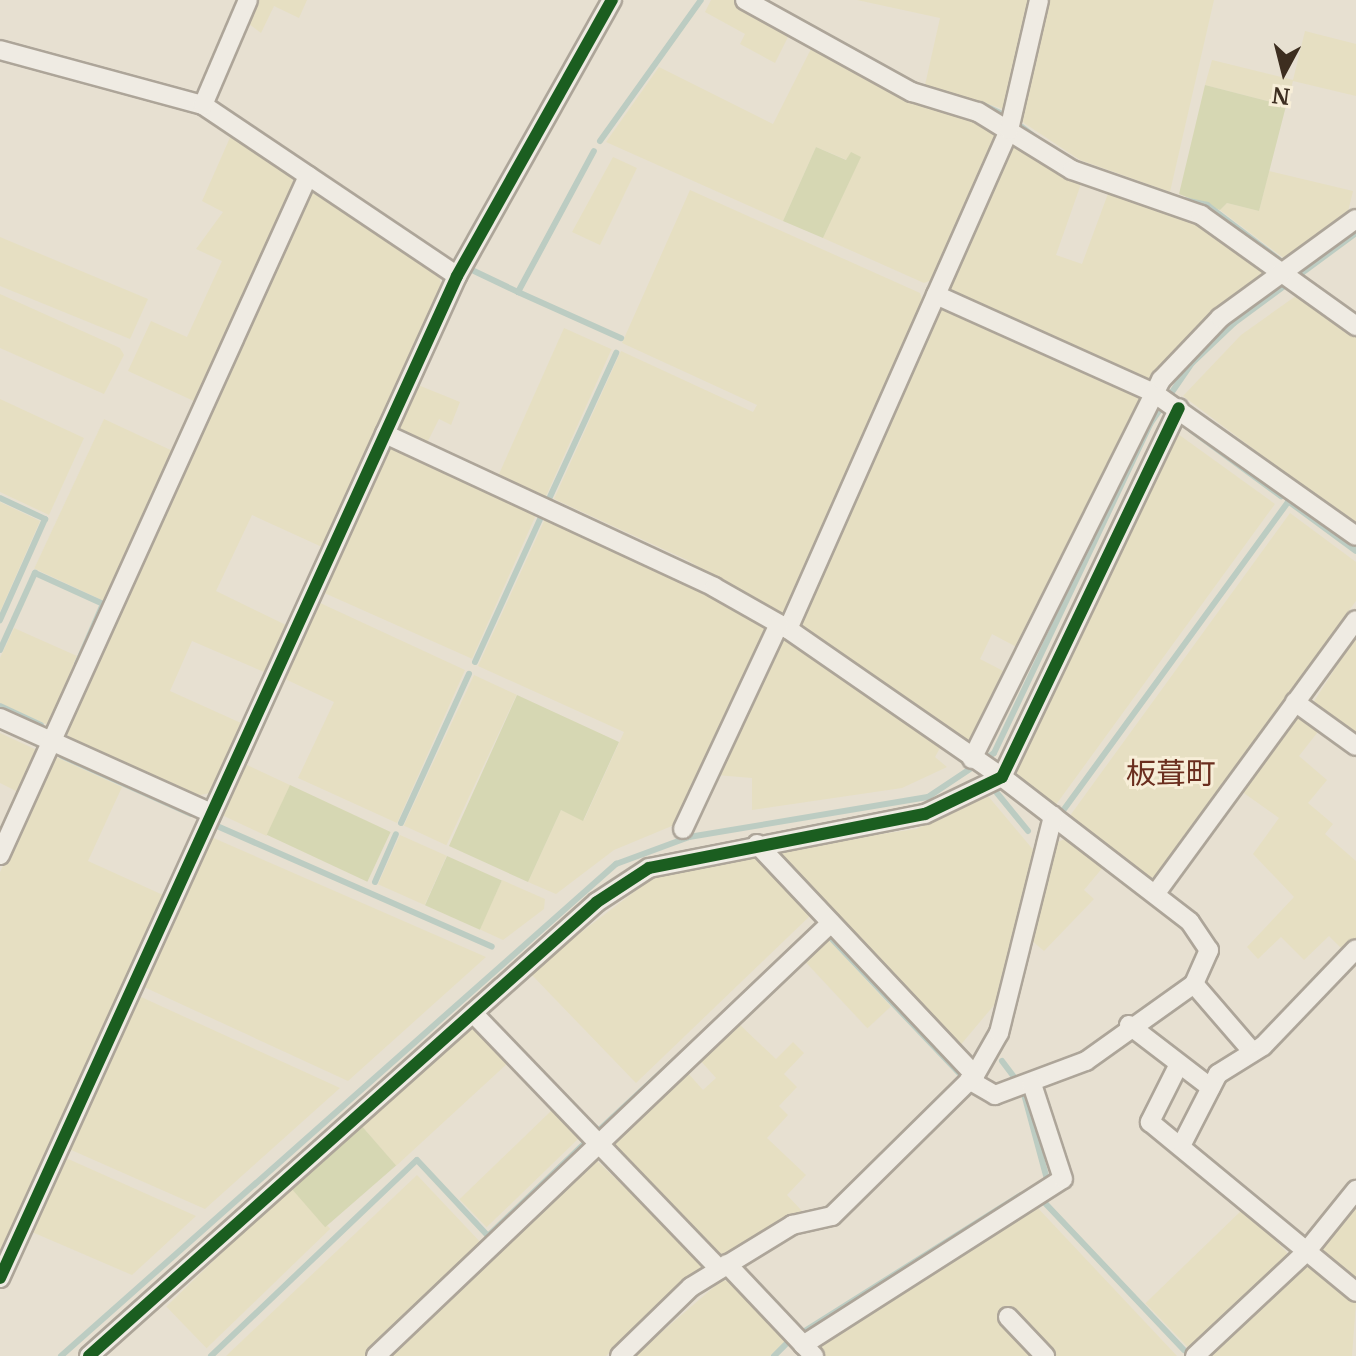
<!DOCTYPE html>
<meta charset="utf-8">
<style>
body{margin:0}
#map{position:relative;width:1356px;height:1356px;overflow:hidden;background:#e7e0d1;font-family:Merriweather,"Noto Sans JP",serif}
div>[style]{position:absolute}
.farmland>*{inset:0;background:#e6dfc2;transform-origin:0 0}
.green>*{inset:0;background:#d6d7b3;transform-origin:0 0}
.stream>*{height:6px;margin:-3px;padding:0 3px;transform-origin:3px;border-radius:3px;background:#bcccc2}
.roads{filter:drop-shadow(2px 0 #ada599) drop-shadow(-2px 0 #ada599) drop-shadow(0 2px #ada599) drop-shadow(0 -2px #ada599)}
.street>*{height:18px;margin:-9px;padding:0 9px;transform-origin:9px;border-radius:9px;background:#efebe3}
.cycleway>*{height:12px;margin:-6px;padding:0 6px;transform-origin:6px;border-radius:6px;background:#1b5e20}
span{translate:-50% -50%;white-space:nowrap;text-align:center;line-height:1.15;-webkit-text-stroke:6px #f7eed8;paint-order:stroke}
.quarter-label{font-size:30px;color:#6b2e1e}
.north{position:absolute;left:1244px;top:32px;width:80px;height:80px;-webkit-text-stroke:6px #f7eed8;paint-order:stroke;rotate:187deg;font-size:22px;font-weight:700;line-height:32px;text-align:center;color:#3d2e20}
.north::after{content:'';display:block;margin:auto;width:28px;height:36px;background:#3d2e20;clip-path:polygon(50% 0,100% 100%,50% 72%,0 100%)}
</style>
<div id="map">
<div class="farmland">
<div style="clip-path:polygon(254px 0,307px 0,299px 18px,274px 6px,261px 33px,245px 21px)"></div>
<div style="clip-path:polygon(711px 0,735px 0,791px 31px,775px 63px,740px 44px,745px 34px,705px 12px)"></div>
<div style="clip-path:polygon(857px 0,1033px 0,1007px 110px,925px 85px,940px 18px)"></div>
<div style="clip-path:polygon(1047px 0,1214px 0,1170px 192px,1080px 160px,1024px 123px,1019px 115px)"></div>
<div style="clip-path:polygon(1305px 31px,1356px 44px,1356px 96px,1293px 81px,1286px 106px,1205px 85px,1212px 60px,1293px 80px)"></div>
<div style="clip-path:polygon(814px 43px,978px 117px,999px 135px,935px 279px,924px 283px,823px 238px,860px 158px,851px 153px,847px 160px,816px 147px,783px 221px,606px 142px,659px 67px,773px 124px)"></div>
<div style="clip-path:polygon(232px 133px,291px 172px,294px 186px,196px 402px,128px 371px,151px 321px,187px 337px,222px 261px,196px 249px,223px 212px,202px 201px)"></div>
<div style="clip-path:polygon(1010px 143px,1082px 181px,1056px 255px,1082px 264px,1109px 191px,1204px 225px,1268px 277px,1146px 381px,953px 294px,948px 286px)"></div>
<div style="clip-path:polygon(613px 157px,637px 168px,600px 245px,572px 232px)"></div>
<div style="clip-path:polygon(1269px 171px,1353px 191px,1346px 220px,1289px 262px,1220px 210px,1227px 203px,1259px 211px)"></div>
<div style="clip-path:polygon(690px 190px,920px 293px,923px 303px,786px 612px,779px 615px,687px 560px,554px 499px,621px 351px,753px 412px,757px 405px,622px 343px)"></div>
<div style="clip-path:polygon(322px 192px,438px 271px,441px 284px,322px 547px,252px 515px,216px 591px,286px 625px,264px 672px,192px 641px,170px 691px,241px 723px,210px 793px,195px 796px,70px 741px,66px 730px,311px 194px)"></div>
<div style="clip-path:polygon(0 237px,148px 299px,130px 339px,0 286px)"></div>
<div style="clip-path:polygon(1300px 293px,1356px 333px,1356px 526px,1183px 396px,1241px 335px)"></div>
<div style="clip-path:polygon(0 294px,120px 348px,124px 355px,104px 394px,0 348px)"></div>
<div style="clip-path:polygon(946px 307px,1142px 395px,1022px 650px,992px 634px,980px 659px,1011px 675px,977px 741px,968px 744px,802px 629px,800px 620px,936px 308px)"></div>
<div style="left:564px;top:328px;width:52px;height:163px;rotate:24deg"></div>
<div style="clip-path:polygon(418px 385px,460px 402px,451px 425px,439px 419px,427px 443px,398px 430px)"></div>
<div style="clip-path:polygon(0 399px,84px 438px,49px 515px,0 492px)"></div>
<div style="left:104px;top:419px;width:77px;height:165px;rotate:25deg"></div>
<div style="clip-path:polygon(1178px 434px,1275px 504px,1055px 806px,1015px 777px,1017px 768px)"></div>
<div style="left:390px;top:447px;width:161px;height:160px;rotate:24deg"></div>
<div style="clip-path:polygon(0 502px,40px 521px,0 612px)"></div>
<div style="clip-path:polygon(1290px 513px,1356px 562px,1356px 601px,1156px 877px,1147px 878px,1069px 817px)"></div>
<div style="clip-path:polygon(546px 517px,679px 577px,762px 624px,767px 635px,679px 823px,614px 850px,556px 894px,528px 882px,561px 810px,584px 820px,624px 732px,478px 666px)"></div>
<div style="clip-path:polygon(318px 602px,465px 670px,397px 823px,298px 778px,334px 702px,283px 678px)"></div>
<div style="clip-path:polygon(14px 628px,77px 656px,48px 725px,0 703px,0 658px)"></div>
<div style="clip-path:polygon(1356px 636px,1356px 738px,1311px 706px)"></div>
<div style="clip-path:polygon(782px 638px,940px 748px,935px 757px,947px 767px,902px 788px,752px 810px,752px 778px,716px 775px)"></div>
<div style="left:474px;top:675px;width:47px;height:166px;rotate:25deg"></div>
<div style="clip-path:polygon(1295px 717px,1321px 728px,1299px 756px,1327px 780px,1308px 803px,1333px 824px,1325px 834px,1356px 861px,1356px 938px,1343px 950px,1329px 936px,1304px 960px,1281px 937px,1258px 959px,1247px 947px,1294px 897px,1253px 854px,1279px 818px,1241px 791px)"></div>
<div style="clip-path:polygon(0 733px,39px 751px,20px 793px,0 783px)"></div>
<div style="clip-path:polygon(56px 757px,122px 787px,88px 861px,163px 895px,0 1255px,0 872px)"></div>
<div style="left:245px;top:764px;width:50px;height:56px;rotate:25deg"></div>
<div style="clip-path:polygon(988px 796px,1035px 852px,995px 1004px,958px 1048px,776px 856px,778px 849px,916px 829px)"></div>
<div style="left:400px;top:835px;width:51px;height:54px;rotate:24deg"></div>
<div style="clip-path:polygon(209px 836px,486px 957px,348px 1081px,144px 987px)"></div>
<div style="clip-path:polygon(1067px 838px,1104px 866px,1084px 890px,1094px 899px,1044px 951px,1031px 940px,1053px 844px)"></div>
<div style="clip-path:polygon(750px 854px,813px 913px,636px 1083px,529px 972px,655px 876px)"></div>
<div style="clip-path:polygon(502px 880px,545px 899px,544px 909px,503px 940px,479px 929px)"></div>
<div style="left:826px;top:937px;width:95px;height:32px;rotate:47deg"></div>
<div style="clip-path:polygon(139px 996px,340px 1088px,205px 1209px,69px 1149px)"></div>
<div style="clip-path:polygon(738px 1023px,776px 1059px,793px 1042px,804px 1053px,784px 1074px,797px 1087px,779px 1106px,788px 1115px,767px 1138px,806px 1175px,787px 1195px,802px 1211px,725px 1254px,711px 1253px,612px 1141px,686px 1071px,703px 1090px,716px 1078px,699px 1059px)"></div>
<div style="clip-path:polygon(468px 1030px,478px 1030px,509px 1062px,396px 1166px,360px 1124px)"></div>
<div style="left:553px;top:1109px;width:39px;height:130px;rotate:46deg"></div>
<div style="clip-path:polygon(66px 1158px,196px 1216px,132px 1275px,32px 1232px)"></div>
<div style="clip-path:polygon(594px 1158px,702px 1261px,700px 1271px,606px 1356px,386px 1356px)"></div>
<div style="clip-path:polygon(417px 1175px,483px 1245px,369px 1356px,226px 1356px)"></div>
<div style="left:290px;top:1187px;width:58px;height:172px;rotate:46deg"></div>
<div style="clip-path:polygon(1356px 1202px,1356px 1282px,1318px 1250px)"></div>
<div style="clip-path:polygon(1035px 1205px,1177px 1356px,1055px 1356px,1012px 1311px,1037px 1356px,821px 1356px,816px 1343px)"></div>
<div style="left:1244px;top:1208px;width:66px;height:137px;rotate:46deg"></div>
<div style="clip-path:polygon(1306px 1265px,1356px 1303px,1352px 1356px,1212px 1356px)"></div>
<div style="clip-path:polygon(722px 1280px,732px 1282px,787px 1340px,770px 1356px,634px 1356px)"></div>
</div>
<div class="green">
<div style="clip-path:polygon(1205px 85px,1286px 106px,1259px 211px,1227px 203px,1220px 210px,1179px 194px)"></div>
<div style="clip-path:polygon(816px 147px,846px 160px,851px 152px,861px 157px,823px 238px,783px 221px)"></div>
<div style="clip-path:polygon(517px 695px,619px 742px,583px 821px,561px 810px,528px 882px,449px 846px)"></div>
<div style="left:290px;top:785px;width:111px;height:55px;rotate:25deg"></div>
<div style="left:447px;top:856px;width:60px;height:54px;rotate:24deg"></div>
<div style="left:360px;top:1124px;width:55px;height:94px;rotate:49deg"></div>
</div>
<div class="stream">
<div style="left:981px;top:104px;width:21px;rotate:25deg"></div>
<div style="left:1022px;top:127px;width:16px;rotate:38deg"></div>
<div style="left:600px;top:141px;width:173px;rotate:-54.4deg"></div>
<div style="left:1184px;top:200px;width:24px;rotate:12deg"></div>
<div style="left:1207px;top:205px;width:94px;rotate:37.2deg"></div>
<div style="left:474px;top:271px;width:49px;rotate:25.5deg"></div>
<div style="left:518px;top:292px;width:160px;rotate:-61.7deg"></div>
<div style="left:518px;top:292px;width:113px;rotate:24.1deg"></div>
<div style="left:1191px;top:430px;width:112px;rotate:36.3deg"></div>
<div style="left:0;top:498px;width:50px;rotate:25deg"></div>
<div style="left:45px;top:519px;width:111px;rotate:114deg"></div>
<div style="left:549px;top:499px;width:161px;rotate:-65.3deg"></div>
<div style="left:1288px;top:501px;width:84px;rotate:36.3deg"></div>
<div style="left:0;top:650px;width:85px;rotate:-65.6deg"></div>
<div style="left:35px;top:573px;width:75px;rotate:24.5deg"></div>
<div style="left:103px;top:604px;width:65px;rotate:113.4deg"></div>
<div style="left:475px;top:662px;width:162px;rotate:-65.5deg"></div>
<div style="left:0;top:706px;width:45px;rotate:24.9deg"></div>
<div style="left:62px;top:756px;width:141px;rotate:24.2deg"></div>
<div style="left:997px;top:793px;width:49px;rotate:50.8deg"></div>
<div style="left:1062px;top:812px;width:384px;rotate:-53.9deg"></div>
<div style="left:401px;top:823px;width:164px;rotate:-65.5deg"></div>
<div style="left:217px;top:826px;width:300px;rotate:23.7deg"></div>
<div style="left:375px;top:882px;width:52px;rotate:-66.4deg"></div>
<div style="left:829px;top:936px;width:192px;rotate:46.5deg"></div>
<div style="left:1002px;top:1061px;width:25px;rotate:53deg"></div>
<div style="left:1024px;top:1094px;width:88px;rotate:74.9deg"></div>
<div style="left:596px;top:1133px;width:116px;rotate:-42.9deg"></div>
<div style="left:1044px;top:1202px;width:204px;rotate:46.6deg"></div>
<div style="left:800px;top:1334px;width:261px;rotate:-32.2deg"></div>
<div style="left:61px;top:1356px;width:742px;rotate:-41.56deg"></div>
<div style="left:616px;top:864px;width:78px;rotate:-20.3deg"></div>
<div style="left:689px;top:837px;width:242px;rotate:-9.5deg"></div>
<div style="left:928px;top:797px;width:79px;rotate:-33.7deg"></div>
<div style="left:994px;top:753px;width:364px;rotate:-64.6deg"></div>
<div style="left:1150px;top:424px;width:74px;rotate:-55.5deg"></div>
<div style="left:1192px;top:363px;width:58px;rotate:-43.6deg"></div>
<div style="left:1234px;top:323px;width:152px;rotate:-36.4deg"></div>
<div style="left:211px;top:1356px;width:284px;rotate:-43.6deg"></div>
<div style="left:417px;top:1160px;width:104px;rotate:46.9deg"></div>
<div style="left:488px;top:1236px;width:134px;rotate:-43.8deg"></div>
<div style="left:774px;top:1356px;width:18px;rotate:-45deg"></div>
</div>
<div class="roads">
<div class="street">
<div style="left:745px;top:0;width:191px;rotate:28.9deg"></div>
<div style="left:912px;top:92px;width:69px;rotate:16.9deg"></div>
<div style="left:978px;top:112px;width:110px;rotate:31.7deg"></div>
<div style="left:1072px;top:170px;width:137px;rotate:19.2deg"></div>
<div style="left:1201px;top:215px;width:191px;rotate:35.6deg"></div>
<div style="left:0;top:50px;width:210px;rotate:15.2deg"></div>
<div style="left:203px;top:105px;width:306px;rotate:33.9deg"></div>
<div style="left:203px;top:105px;width:114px;rotate:-66.8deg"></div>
<div style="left:936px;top:295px;width:239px;rotate:24.2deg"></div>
<div style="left:1154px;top:393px;width:247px;rotate:35.3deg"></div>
<div style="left:385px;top:434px;width:363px;rotate:24.9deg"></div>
<div style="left:714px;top:587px;width:85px;rotate:29.6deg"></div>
<div style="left:788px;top:629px;width:260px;rotate:34.7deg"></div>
<div style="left:1002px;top:777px;width:237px;rotate:37.6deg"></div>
<div style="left:1190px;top:922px;width:34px;rotate:56deg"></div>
<div style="left:1209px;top:950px;width:37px;rotate:114deg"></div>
<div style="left:1194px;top:984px;width:87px;rotate:49.2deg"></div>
<div style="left:788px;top:629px;width:546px;rotate:-66.11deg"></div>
<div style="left:1009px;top:130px;width:133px;rotate:-77deg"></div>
<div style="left:1295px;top:702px;width:75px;rotate:35.8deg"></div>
<div style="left:0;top:718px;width:231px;rotate:24.2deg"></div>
<div style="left:972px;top:759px;width:424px;rotate:-63.5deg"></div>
<div style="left:1161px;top:380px;width:86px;rotate:-46.4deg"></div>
<div style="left:1220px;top:318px;width:168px;rotate:-36.1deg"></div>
<div style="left:683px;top:829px;width:226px;rotate:-64.9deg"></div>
<div style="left:757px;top:844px;width:318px;rotate:46.7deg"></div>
<div style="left:0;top:855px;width:746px;rotate:-65.6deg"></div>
<div style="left:1156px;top:893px;width:338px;rotate:-53.8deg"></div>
<div style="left:473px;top:1013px;width:355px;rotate:46.1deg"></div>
<div style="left:1129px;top:1025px;width:103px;rotate:37.5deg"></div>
<div style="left:1178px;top:1066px;width:63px;rotate:116.6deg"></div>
<div style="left:1150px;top:1122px;width:267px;rotate:39.5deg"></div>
<div style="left:969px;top:1080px;width:30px;rotate:30deg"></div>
<div style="left:995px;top:1095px;width:97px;rotate:-20.5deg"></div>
<div style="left:1086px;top:1061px;width:133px;rotate:-35.5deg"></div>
<div style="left:1182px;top:1144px;width:79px;rotate:-62.8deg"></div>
<div style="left:1218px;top:1074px;width:53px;rotate:-31.9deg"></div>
<div style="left:1263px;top:1046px;width:134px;rotate:-46.2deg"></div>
<div style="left:727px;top:1264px;width:127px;rotate:46.6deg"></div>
<div style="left:0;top:1278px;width:1101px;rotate:-65.48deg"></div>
<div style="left:457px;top:276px;width:317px;rotate:-60.7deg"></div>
<div style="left:1008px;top:1317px;width:54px;rotate:46.5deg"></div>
<div style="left:803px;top:1345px;width:308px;rotate:-32.6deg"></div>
<div style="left:1063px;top:1179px;width:100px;rotate:-108.1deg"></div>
<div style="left:89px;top:1356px;width:681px;rotate:-41.79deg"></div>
<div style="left:597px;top:902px;width:62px;rotate:-33.2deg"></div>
<div style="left:649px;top:868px;width:281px;rotate:-11.1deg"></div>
<div style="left:925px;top:814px;width:85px;rotate:-25.7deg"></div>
<div style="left:1002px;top:777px;width:409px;rotate:-64.4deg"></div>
<div style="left:376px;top:1356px;width:628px;rotate:-43.58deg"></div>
<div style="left:620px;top:1356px;width:99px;rotate:-44.2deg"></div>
<div style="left:691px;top:1287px;width:119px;rotate:-31.5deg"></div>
<div style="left:792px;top:1225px;width:41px;rotate:-12.7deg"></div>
<div style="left:832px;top:1216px;width:201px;rotate:-44.6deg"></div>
<div style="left:975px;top:1075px;width:48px;rotate:-60.3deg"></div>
<div style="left:999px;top:1033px;width:224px;rotate:-76deg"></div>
<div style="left:1195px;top:1356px;width:152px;rotate:-43.1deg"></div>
<div style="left:1306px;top:1252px;width:80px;rotate:-51.1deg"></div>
</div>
</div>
<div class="cycleway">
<div style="left:0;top:1278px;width:1101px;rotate:-65.48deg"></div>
<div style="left:457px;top:276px;width:317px;rotate:-60.7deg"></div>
<div style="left:89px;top:1356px;width:681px;rotate:-41.79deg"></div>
<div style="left:597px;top:902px;width:62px;rotate:-33.2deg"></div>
<div style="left:649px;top:868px;width:281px;rotate:-11.1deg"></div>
<div style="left:925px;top:814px;width:85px;rotate:-25.7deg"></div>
<div style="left:1002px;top:777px;width:409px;rotate:-64.4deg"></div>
</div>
<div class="quarter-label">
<span style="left:1171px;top:773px">板葺町</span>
</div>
<div class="north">N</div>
</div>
